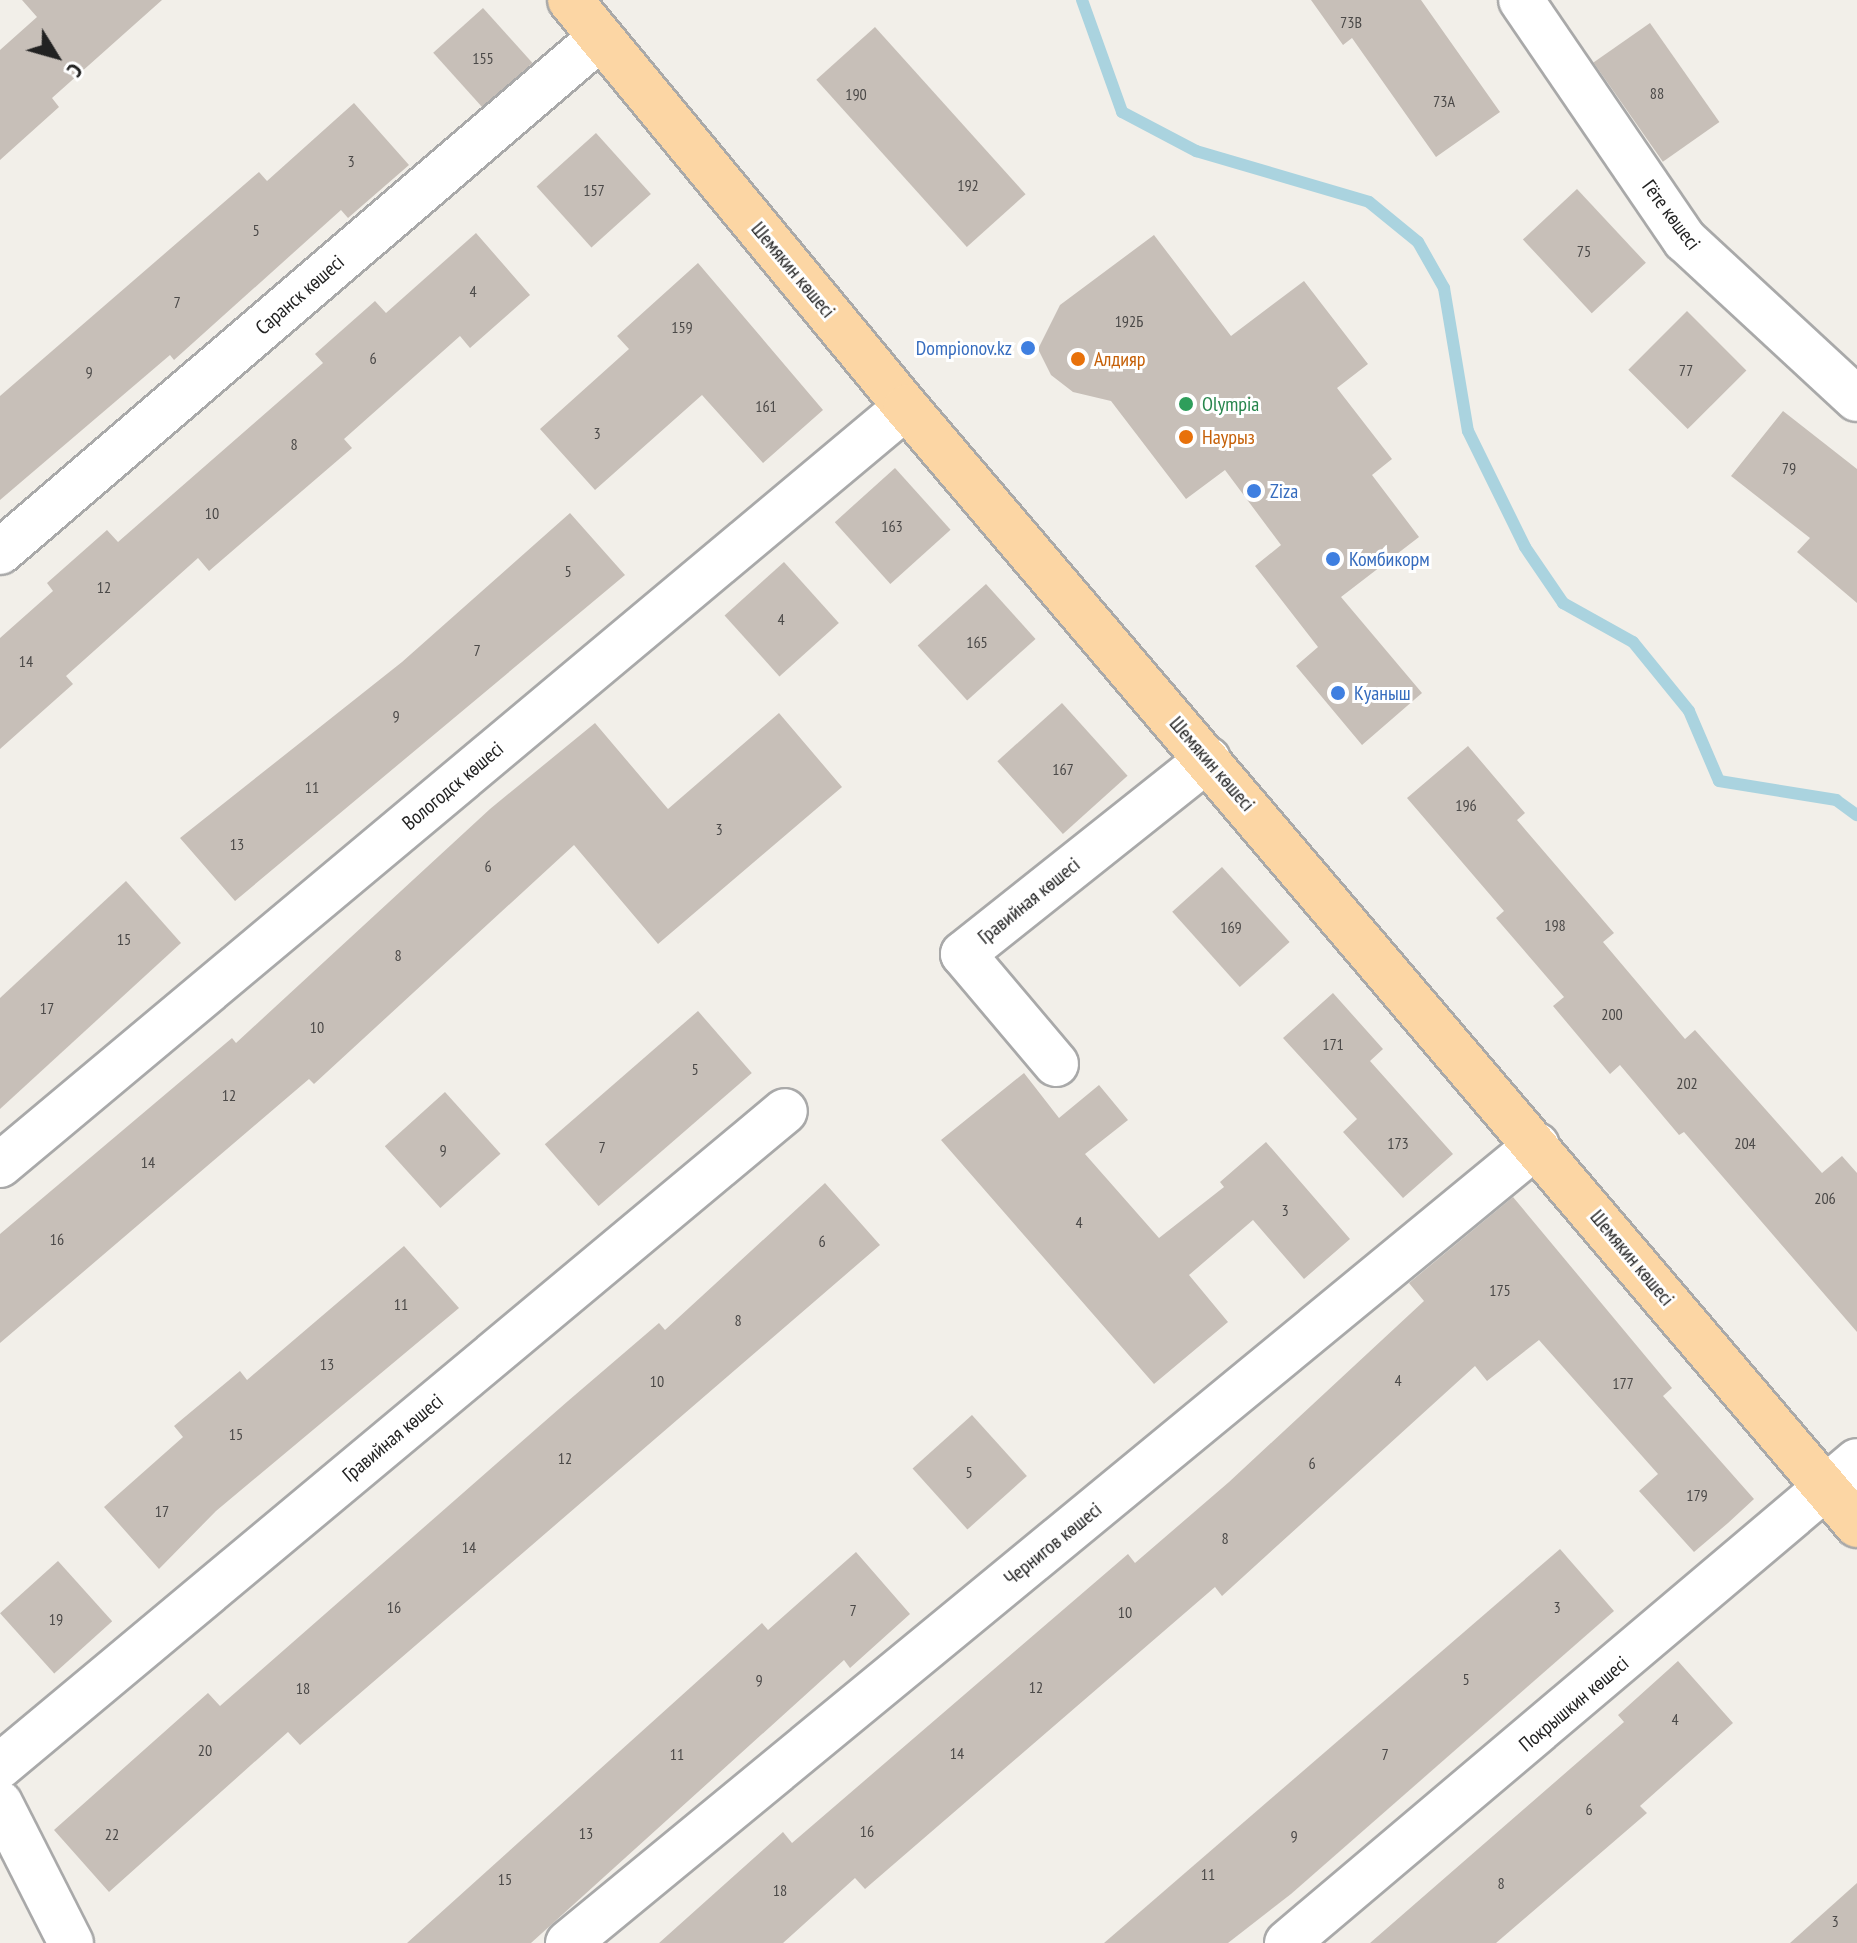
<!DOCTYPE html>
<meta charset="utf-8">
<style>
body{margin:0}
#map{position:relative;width:1857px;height:1943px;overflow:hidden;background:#f2efe9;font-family:"PT Sans Narrow",sans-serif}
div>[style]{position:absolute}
.stream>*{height:12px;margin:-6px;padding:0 6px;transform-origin:6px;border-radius:6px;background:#aad3df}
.building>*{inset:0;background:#c7bfb8;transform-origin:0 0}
.roads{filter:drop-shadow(2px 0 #a9a9a9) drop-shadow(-2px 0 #a9a9a9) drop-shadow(0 2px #a9a9a9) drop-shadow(0 -2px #a9a9a9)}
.minor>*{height:44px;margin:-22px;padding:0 22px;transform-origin:22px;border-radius:22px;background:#fff}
.major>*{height:44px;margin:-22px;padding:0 22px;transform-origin:22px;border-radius:22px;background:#fcd6a4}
.dots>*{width:22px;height:22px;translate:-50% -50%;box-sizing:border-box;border:4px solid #fff;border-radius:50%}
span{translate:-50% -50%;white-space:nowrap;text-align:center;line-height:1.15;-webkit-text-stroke:6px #fff;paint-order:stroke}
.number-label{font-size:16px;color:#4b4948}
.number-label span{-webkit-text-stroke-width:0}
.street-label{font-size:20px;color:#222}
.shop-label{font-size:20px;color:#366cbe}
.right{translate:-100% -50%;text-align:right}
.left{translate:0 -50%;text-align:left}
.food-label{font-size:20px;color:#c56008}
.leisure-label{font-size:20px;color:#27864d}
.north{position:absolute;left:16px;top:16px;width:80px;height:80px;-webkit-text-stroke:6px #fff;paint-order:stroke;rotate:127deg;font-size:22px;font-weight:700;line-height:32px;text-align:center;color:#222}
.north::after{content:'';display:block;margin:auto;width:28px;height:36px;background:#222;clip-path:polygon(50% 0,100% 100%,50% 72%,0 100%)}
</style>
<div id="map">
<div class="stream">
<div style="left:1082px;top:0;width:119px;rotate:70.3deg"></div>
<div style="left:1122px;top:112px;width:84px;rotate:27.8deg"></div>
<div style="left:1196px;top:151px;width:180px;rotate:16.4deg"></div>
<div style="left:1369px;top:202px;width:63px;rotate:39.2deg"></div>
<div style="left:1418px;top:242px;width:53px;rotate:60.5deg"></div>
<div style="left:1444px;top:288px;width:145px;rotate:80.5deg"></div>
<div style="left:1468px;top:431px;width:129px;rotate:63.8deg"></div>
<div style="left:1525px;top:547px;width:68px;rotate:55.8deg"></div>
<div style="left:1563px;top:603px;width:80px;rotate:29.1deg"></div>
<div style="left:1633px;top:642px;width:89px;rotate:50.9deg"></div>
<div style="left:1689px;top:711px;width:76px;rotate:66.8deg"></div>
<div style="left:1719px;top:781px;width:119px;rotate:9.2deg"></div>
<div style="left:1836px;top:800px;width:26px;rotate:36deg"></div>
</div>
<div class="building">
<div style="clip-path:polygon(22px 0,162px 0,52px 98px,59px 107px,0 160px,0 50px,37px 17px)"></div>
<div style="clip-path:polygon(1311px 0,1421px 0,1500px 112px,1436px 157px,1352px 38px,1343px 45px)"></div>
<div style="left:483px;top:8px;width:74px;height:67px;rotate:48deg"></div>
<div style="left:1650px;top:23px;width:121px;height:69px;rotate:55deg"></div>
<div style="left:875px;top:27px;width:225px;height:79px;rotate:48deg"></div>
<div style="clip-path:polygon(354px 103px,409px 165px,348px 218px,341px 210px,174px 360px,170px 355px,0 500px,0 396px,259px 172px,267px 181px)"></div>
<div style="left:596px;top:133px;width:82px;height:80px;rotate:48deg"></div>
<div style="left:1577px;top:189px;width:101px;height:74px;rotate:47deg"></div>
<div style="clip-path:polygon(476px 233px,530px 295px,470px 348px,460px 336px,344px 439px,352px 448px,209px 571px,198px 558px,66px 676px,73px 684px,0 749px,0 638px,53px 591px,47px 583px,107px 530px,118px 542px,323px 363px,315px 354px,375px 301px,386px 313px)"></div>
<div style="clip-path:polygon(1154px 235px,1231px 336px,1304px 281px,1368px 364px,1337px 388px,1392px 459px,1372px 475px,1419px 537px,1341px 597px,1422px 693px,1362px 745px,1296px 666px,1318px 647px,1255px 566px,1281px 545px,1225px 470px,1186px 499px,1111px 401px,1073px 392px,1051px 375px,1038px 349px,1060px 305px)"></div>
<div style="clip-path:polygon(698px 263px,823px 410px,763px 463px,702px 395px,595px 490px,540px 429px,629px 349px,617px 336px)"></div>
<div style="left:1687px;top:311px;width:84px;height:83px;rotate:45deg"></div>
<div style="clip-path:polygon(1783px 411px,1857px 469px,1857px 603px,1797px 552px,1810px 538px,1731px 476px)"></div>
<div style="left:895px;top:468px;width:83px;height:81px;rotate:48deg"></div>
<div style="clip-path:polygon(570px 513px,625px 575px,235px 901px,180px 838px,402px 662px)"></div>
<div style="left:784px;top:562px;width:82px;height:80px;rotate:48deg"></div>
<div style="left:986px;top:584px;width:74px;height:92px;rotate:48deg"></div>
<div style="left:1062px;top:703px;width:98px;height:87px;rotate:48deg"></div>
<div style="clip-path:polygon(779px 713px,842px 787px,658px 944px,574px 845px,314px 1084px,309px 1079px,0 1343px,0 1234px,232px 1038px,236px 1043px,490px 809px,595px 723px,668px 809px)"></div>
<div style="clip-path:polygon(1468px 746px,1525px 813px,1517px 820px,1614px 933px,1603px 942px,1685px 1039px,1695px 1030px,1822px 1173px,1842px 1156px,1857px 1173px,1857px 1332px,1684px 1132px,1679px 1135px,1620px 1065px,1610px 1074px,1553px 1006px,1564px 997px,1496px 918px,1504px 911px,1407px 798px)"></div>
<div style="left:1222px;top:867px;width:101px;height:67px;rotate:48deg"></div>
<div style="clip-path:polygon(126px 881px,181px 943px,0 1109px,0 998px)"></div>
<div style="clip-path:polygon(1333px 993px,1383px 1049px,1370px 1061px,1453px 1154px,1403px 1198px,1343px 1132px,1357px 1119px,1283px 1038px)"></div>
<div style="left:698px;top:1011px;width:82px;height:203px;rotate:49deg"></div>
<div style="clip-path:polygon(1024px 1073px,1059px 1118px,1099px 1085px,1128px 1120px,1085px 1154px,1159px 1238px,1224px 1187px,1220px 1182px,1266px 1142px,1350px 1239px,1304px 1279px,1253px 1220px,1189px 1275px,1228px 1322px,1154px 1384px,941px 1140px)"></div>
<div style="left:445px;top:1092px;width:83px;height:81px;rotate:48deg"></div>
<div style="clip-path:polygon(825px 1183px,880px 1245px,300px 1745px,288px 1732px,109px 1892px,54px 1830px,208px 1693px,220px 1706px,568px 1401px,659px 1323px,665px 1330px)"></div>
<div style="clip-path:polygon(1513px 1197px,1672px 1388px,1663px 1396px,1754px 1499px,1728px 1523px,1694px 1552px,1639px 1491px,1658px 1474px,1539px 1340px,1487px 1381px,1475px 1366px,1222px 1596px,1215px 1587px,865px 1889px,855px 1878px,783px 1943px,659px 1943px,783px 1832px,792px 1843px,1128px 1554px,1135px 1563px,1229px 1482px,1424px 1301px,1409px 1283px)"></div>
<div style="clip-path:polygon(404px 1246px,459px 1308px,216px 1511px,159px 1569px,104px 1507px,183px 1437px,174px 1426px,240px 1371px,247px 1380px)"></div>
<div style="left:972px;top:1415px;width:82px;height:80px;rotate:48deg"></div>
<div style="clip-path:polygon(1560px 1549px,1614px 1611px,1291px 1894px,1228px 1943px,1104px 1943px)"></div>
<div style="clip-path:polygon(856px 1552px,910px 1614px,850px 1668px,844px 1660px,531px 1943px,407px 1943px,762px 1623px,768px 1630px)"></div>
<div style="left:58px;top:1561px;width:81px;height:78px;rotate:48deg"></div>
<div style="clip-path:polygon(1678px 1661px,1733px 1723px,1640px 1806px,1647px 1813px,1496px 1943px,1370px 1943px,1624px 1722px,1618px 1715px)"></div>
<div style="clip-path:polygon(1857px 1883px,1857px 1943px,1790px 1943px)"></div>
</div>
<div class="roads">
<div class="minor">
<div style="left:1521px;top:0;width:291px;rotate:55.7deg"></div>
<div style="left:1685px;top:240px;width:234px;rotate:42.8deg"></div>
<div style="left:0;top:552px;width:791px;rotate:-40.59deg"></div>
<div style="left:1056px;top:1064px;width:144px;rotate:-130.2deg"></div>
<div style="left:963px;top:954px;width:313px;rotate:-38.5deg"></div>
<div style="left:0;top:1165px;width:1181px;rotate:-39.92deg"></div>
<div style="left:0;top:1766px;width:1022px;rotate:-39.84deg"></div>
<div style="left:0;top:1803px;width:157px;rotate:63.1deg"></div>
<div style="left:568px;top:1943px;width:1255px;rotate:-39.47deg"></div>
<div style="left:1287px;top:1943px;width:746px;rotate:-40.22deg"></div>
</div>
<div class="major">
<div style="left:570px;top:0;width:528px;rotate:50.46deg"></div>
<div style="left:906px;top:407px;width:1468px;rotate:49.61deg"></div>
</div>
</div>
<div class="dots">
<div style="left:1028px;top:348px;background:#3f7fe0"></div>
<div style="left:1078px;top:359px;background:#e8710a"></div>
<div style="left:1186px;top:404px;background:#2e9e5b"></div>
<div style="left:1186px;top:437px;background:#e8710a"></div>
<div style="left:1254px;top:491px;background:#3f7fe0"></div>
<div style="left:1333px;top:559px;background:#3f7fe0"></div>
<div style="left:1338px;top:693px;background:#3f7fe0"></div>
</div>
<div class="number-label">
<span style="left:1351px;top:22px">73В</span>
<span style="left:483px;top:58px">155</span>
<span style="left:1657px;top:93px">88</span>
<span style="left:856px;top:94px">190</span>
<span style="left:1444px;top:101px">73А</span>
<span style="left:351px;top:161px">3</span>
<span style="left:968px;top:185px">192</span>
<span style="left:594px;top:190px">157</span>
<span style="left:256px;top:230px">5</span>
<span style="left:1584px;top:251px">75</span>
<span style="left:473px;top:291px">4</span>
<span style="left:177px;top:302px">7</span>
<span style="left:1129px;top:321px">192Б</span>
<span style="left:682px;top:327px">159</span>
<span style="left:373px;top:358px">6</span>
<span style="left:1686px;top:370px">77</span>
<span style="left:89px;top:372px">9</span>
<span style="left:766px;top:406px">161</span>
<span style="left:597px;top:433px">3</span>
<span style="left:294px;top:444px">8</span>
<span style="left:1789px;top:468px">79</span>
<span style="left:212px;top:513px">10</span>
<span style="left:892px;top:526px">163</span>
<span style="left:568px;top:571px">5</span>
<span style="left:104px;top:587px">12</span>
<span style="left:781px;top:619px">4</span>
<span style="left:977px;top:642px">165</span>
<span style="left:477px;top:650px">7</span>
<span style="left:26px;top:661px">14</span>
<span style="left:396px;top:716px">9</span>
<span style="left:1063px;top:769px">167</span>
<span style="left:312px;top:787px">11</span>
<span style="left:1466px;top:805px">196</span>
<span style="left:719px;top:829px">3</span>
<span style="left:237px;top:844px">13</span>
<span style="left:488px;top:866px">6</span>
<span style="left:1555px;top:925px">198</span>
<span style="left:1231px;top:927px">169</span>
<span style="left:124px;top:939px">15</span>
<span style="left:398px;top:955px">8</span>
<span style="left:47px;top:1008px">17</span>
<span style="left:1612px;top:1014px">200</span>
<span style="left:317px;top:1027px">10</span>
<span style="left:1333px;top:1044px">171</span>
<span style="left:695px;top:1069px">5</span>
<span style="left:1687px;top:1083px">202</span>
<span style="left:229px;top:1095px">12</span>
<span style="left:1398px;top:1143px">173</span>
<span style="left:1745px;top:1143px">204</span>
<span style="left:602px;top:1147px">7</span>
<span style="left:443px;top:1150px">9</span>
<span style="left:148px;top:1162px">14</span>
<span style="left:1825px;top:1198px">206</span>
<span style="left:1285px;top:1210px">3</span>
<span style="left:1079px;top:1222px">4</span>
<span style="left:57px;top:1239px">16</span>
<span style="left:822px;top:1241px">6</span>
<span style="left:1500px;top:1290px">175</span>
<span style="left:401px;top:1304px">11</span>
<span style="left:738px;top:1320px">8</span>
<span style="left:327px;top:1364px">13</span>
<span style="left:1398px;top:1380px">4</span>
<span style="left:657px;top:1381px">10</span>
<span style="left:1623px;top:1383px">177</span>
<span style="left:236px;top:1434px">15</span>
<span style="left:565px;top:1458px">12</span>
<span style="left:1312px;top:1463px">6</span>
<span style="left:969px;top:1472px">5</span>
<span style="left:1697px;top:1495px">179</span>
<span style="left:162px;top:1511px">17</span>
<span style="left:1225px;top:1538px">8</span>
<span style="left:469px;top:1547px">14</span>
<span style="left:394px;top:1607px">16</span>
<span style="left:1557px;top:1607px">3</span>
<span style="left:853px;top:1610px">7</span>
<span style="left:1125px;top:1612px">10</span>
<span style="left:56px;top:1619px">19</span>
<span style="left:1466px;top:1679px">5</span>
<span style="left:759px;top:1680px">9</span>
<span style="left:1036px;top:1687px">12</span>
<span style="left:303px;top:1688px">18</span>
<span style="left:1675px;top:1719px">4</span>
<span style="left:205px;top:1750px">20</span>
<span style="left:957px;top:1753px">14</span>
<span style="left:677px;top:1754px">11</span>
<span style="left:1385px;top:1754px">7</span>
<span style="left:1589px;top:1809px">6</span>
<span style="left:867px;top:1831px">16</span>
<span style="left:586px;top:1833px">13</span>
<span style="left:112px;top:1834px">22</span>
<span style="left:1294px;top:1836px">9</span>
<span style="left:1208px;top:1874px">11</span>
<span style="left:505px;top:1879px">15</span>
<span style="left:1501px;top:1883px">8</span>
<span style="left:780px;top:1890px">18</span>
<span style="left:1835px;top:1921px">3</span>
</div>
<div class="street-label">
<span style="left:1671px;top:215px;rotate:53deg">Гёте көшесі</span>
<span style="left:793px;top:270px;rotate:50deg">Шемякин көшесі</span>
<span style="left:300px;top:295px;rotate:-41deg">Саранск көшесі</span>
<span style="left:1212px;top:764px;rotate:49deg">Шемякин көшесі</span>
<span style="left:453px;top:786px;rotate:-40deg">Вологодск көшесі</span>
<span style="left:1029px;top:901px;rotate:-39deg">Гравийная көшесі</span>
<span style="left:1632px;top:1258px;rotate:50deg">Шемякин көшесі</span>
<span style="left:393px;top:1438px;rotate:-40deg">Гравийная көшесі</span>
<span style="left:1053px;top:1544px;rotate:-39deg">Чернигов көшесі</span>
<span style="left:1574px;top:1704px;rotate:-40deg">Покрышкин көшесі</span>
</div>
<div class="shop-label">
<span class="right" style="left:1012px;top:348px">Dompionov.kz</span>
<span class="left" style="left:1270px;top:491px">Ziza</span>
<span class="left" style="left:1349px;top:559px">Комбикорм</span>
<span class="left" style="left:1354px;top:693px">Куаныш</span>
</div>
<div class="food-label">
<span class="left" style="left:1094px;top:359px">Алдияр</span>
<span class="left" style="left:1202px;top:437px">Наурыз</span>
</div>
<div class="leisure-label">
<span class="left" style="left:1202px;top:404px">Olympia</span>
</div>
<div class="north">С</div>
</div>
